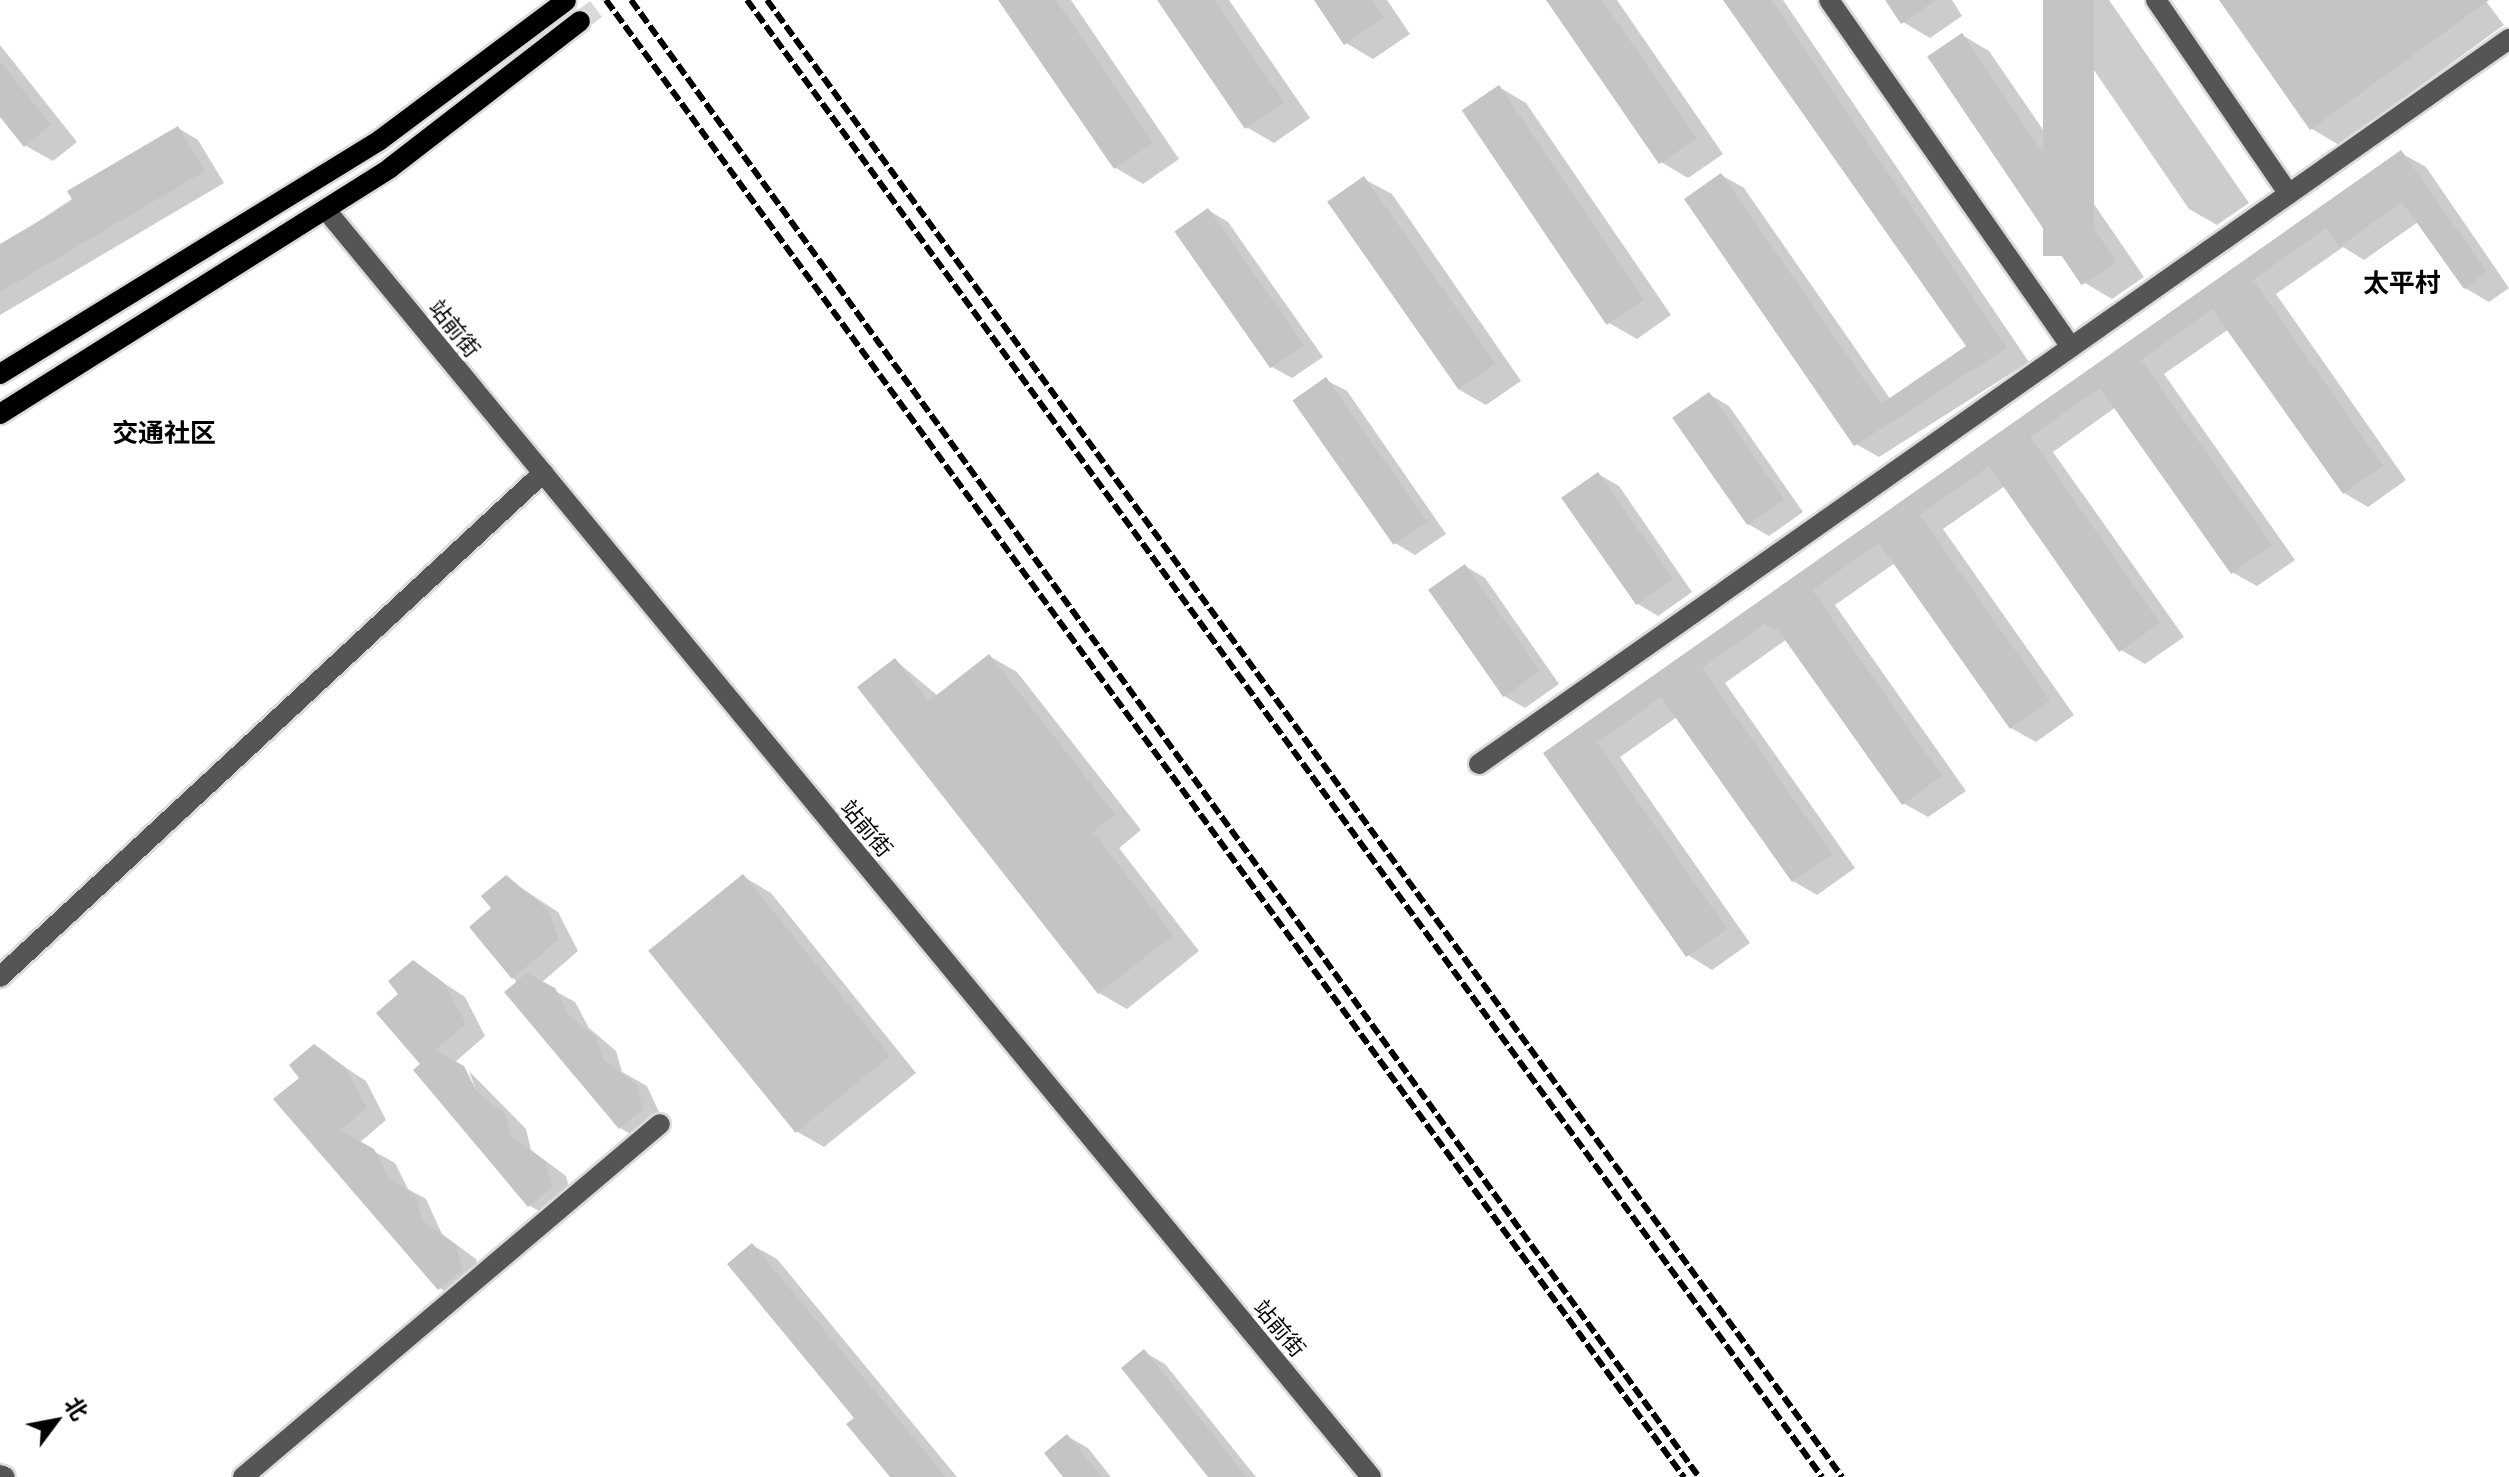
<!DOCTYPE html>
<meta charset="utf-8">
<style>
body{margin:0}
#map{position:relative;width:2509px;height:1477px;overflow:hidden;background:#fff;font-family:Commissioner,"Noto Sans SC",sans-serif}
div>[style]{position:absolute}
.shadow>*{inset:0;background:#0003}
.building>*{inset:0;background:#c4c4c4;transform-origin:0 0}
.major-tunnel>*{height:20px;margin-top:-10px;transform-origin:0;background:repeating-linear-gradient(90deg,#d9d9d9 0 20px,transparent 0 30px)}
.roads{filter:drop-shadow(2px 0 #dbdbdb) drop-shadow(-2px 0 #dbdbdb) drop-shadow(0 2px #dbdbdb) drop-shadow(0 -2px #dbdbdb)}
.minor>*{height:20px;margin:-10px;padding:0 10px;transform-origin:10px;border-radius:10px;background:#555}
.major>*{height:20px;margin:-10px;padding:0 10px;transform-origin:10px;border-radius:10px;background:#000}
.rail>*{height:6px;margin-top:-3px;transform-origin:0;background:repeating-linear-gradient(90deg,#000 0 12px,transparent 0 16px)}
span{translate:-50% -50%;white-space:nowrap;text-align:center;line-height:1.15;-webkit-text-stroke:8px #fff;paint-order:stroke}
.street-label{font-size:22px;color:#000}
.quarter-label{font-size:26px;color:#000;font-weight:700}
.north{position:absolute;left:16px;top:1381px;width:80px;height:80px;-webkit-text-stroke:6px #fff;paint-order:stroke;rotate:58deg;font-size:22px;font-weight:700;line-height:32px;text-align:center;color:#000}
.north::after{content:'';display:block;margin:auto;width:28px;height:36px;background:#000;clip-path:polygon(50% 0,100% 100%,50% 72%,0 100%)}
</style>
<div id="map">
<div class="shadow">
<div style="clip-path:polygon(1000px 0,1071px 0,1179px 159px,1143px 184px,1116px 168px)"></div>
<div style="clip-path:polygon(1159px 0,1229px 0,1310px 118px,1274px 143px,1246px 127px)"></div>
<div style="clip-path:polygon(1316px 0,1387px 0,1410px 34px,1373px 59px,1346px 43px)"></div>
<div style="clip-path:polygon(1548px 0,1617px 0,1723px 154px,1688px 178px,1661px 162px)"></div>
<div style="clip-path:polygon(1728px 0,1783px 0,2029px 362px,1879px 457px,1856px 444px,1721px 175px,1744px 188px,1891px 400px,1969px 347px)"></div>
<div style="clip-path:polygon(1888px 0,1952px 0,1962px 16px,1930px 38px,1903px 22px)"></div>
<div style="clip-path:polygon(2046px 0,2109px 0,2249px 203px,2217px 225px,2189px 209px)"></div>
<div style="clip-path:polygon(2221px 0,2485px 0,2504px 25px,2339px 145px,2312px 129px)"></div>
<div style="clip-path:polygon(1962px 35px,1989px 51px,2144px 277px,2112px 299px,2085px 283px)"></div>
<div style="clip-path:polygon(0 45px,77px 142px,53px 161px,26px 146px,0 114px)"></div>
<div style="clip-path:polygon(1499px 87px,1526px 103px,1671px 315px,1637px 339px,1609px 323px)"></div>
<div style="clip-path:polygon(178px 128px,198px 140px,224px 183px,0 315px,0 247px)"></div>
<div style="clip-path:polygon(2401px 153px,2426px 167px,2509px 288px,2489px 302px,2465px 288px,2418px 222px,2364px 260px,2343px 247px,2276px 294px,2406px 480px,2368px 507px,2344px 493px,2229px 329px,2164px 374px,2295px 560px,2257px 586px,2232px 572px,2116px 407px,2053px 452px,2184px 637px,2145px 664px,2121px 650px,2005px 486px,1943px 529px,2074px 715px,2036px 742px,2011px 728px,1895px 563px,1835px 605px,1966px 791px,1928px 817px,1903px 803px,1787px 639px,1725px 683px,1855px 868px,1817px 895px,1793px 881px,1677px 717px,1620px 757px,1750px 943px,1712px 970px,1688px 955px,1545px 753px)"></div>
<div style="clip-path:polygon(1364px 179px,1392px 194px,1521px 381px,1486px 405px,1458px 389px)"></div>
<div style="clip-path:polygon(1208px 210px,1228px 222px,1323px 357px,1292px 378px,1272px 367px)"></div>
<div style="clip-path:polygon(1326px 380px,1347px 391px,1446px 534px,1415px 555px,1395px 543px)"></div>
<div style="clip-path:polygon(1709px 394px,1729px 406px,1803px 512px,1769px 536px,1748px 524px)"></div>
<div style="clip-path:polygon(1598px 474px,1619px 486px,1692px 592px,1658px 616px,1638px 604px)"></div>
<div style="clip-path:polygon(1465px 566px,1485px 578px,1559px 684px,1525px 708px,1504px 696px)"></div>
<div style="clip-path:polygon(989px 656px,1017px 672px,1141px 830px,1119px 848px,1199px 951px,1127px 1009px,1099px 993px,895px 660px,938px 696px)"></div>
<div style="clip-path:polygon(744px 877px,771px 893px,916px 1073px,824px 1147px,796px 1131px)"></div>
<div style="clip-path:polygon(506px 878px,558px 912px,578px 951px,541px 983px,575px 1002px,589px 1028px,616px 1051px,622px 1072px,647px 1086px,663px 1121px,641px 1140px,620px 1128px,513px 977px,494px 909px)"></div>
<div style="clip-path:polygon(413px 963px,465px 997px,485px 1036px,454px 1063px,480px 1102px,469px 1071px,526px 1129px,531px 1150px,566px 1176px,572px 1199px,550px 1217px,530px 1206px,416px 1070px,423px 1065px,401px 994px)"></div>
<div style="clip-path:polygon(314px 1047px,366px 1081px,386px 1120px,359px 1143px,395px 1163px,408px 1189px,426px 1199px,442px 1234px,476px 1259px,482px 1282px,460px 1300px,440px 1288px,302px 1078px)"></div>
<div style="clip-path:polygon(752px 1245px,777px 1259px,957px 1477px,893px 1477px)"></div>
<div style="clip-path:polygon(1144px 1352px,1165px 1364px,1256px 1477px,1211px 1477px)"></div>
<div style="clip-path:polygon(1067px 1436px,1088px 1448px,1111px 1477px,1065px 1477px)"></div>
</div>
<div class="building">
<div style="clip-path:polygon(998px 0,1056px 0,1153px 143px,1114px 169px)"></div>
<div style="clip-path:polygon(1157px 0,1214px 0,1284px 102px,1245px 129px)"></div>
<div style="clip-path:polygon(1314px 0,1372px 0,1384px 17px,1344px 45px)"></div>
<div style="clip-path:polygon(1546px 0,1602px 0,1697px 138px,1659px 164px)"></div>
<div style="clip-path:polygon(1723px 0,1771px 0,2007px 348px,1854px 446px,1684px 199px,1721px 173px,1881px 404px,1966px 346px)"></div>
<div style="clip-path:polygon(1885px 0,1936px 0,1901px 24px)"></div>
<div style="left:2043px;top:0;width:51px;height:256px"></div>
<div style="clip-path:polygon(2219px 0,2489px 0,2310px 130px)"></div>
<div style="left:1962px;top:33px;width:276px;height:42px;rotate:56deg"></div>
<div style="clip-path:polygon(0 61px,51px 125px,24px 147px,0 117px)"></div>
<div style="left:1499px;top:85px;width:259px;height:45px;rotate:56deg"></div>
<div style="clip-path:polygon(178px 126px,205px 171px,0 292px,0 244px,73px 201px,67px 191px)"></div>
<div style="clip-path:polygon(2401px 150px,2487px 272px,2464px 289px,2402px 202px,2339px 247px,2326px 228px,2253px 280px,2383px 466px,2343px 494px,2212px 309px,2141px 360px,2272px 545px,2231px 574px,2100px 388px,2030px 437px,2160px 623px,2119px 652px,1989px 466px,1920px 515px,2050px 700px,2010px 729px,1879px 543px,1812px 590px,1942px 776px,1902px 805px,1778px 630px,1764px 624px,1702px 668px,1832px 854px,1792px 882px,1661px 697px,1597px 743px,1727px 929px,1686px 957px,1543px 753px)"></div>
<div style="left:1364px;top:176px;width:229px;height:45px;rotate:55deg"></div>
<div style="left:1208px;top:208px;width:167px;height:41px;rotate:55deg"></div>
<div style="left:1326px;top:377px;width:176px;height:41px;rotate:55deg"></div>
<div style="left:1709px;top:392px;width:131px;height:45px;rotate:55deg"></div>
<div style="left:1598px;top:472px;width:131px;height:45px;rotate:55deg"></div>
<div style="left:1465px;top:564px;width:131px;height:45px;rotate:55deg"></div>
<div style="clip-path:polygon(989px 654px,1115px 814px,1093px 832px,1173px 935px,1098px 994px,857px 687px,895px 658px,929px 701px)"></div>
<div style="left:743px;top:874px;width:234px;height:122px;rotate:51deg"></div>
<div style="clip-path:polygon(506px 875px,548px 910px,559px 939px,512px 979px,469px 927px,491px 908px,481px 896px)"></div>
<div style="clip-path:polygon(413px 960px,444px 983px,466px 1024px,435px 1050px,464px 1066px,477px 1092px,506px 1115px,511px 1136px,546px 1162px,552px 1187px,528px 1207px,413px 1070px,420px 1064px,376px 1013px,398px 994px,388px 981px)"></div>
<div style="clip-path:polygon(527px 973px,555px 988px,568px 1014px,596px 1037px,603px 1059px,637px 1085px,643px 1109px,619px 1129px,504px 992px)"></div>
<div style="clip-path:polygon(314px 1044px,345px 1067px,367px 1108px,340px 1130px,374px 1149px,388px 1176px,416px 1197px,422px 1220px,456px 1245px,462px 1270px,438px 1290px,273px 1099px,299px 1078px,289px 1065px)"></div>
<div style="clip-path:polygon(752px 1243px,946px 1477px,890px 1477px,846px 1424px,854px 1418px,727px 1264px)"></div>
<div style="clip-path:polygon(1144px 1349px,1247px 1477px,1208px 1477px,1121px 1368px)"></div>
<div style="clip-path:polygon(1067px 1434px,1102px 1477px,1063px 1477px,1044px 1453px)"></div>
</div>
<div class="major-tunnel">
<div style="left:580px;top:21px;width:35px;rotate:-37deg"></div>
</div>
<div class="roads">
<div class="minor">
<div style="left:1829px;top:0;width:423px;rotate:55.1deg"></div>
<div style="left:2156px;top:0;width:235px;rotate:55.6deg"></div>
<div style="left:326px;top:210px;width:1642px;rotate:50.48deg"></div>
<div style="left:1479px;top:764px;width:1260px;rotate:-35.14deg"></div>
<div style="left:0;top:977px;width:741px;rotate:-42.87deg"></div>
<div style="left:0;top:1475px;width:5px;rotate:22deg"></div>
<div style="left:243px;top:1477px;width:546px;rotate:-40.25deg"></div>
</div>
<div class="major">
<div style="left:0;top:374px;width:446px;rotate:-31.6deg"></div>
<div style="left:380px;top:140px;width:232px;rotate:-36.8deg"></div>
<div style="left:0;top:414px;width:461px;rotate:-32.2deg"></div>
<div style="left:390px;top:168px;width:240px;rotate:-37.7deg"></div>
</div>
</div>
<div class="rail">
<div style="left:606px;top:0;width:1829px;rotate:53.88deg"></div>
<div style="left:631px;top:0;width:1823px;rotate:54.13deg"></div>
<div style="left:747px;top:0;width:1827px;rotate:53.95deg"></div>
<div style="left:767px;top:0;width:1827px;rotate:53.95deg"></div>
</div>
<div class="street-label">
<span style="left:455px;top:328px;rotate:51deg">站前街</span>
<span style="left:867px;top:828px;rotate:50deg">站前街</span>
<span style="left:1280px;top:1328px;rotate:50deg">站前街</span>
</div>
<div class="quarter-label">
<span style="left:2402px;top:282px">太平村</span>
<span style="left:164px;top:432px">交通社区</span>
</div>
<div class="north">北</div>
</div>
